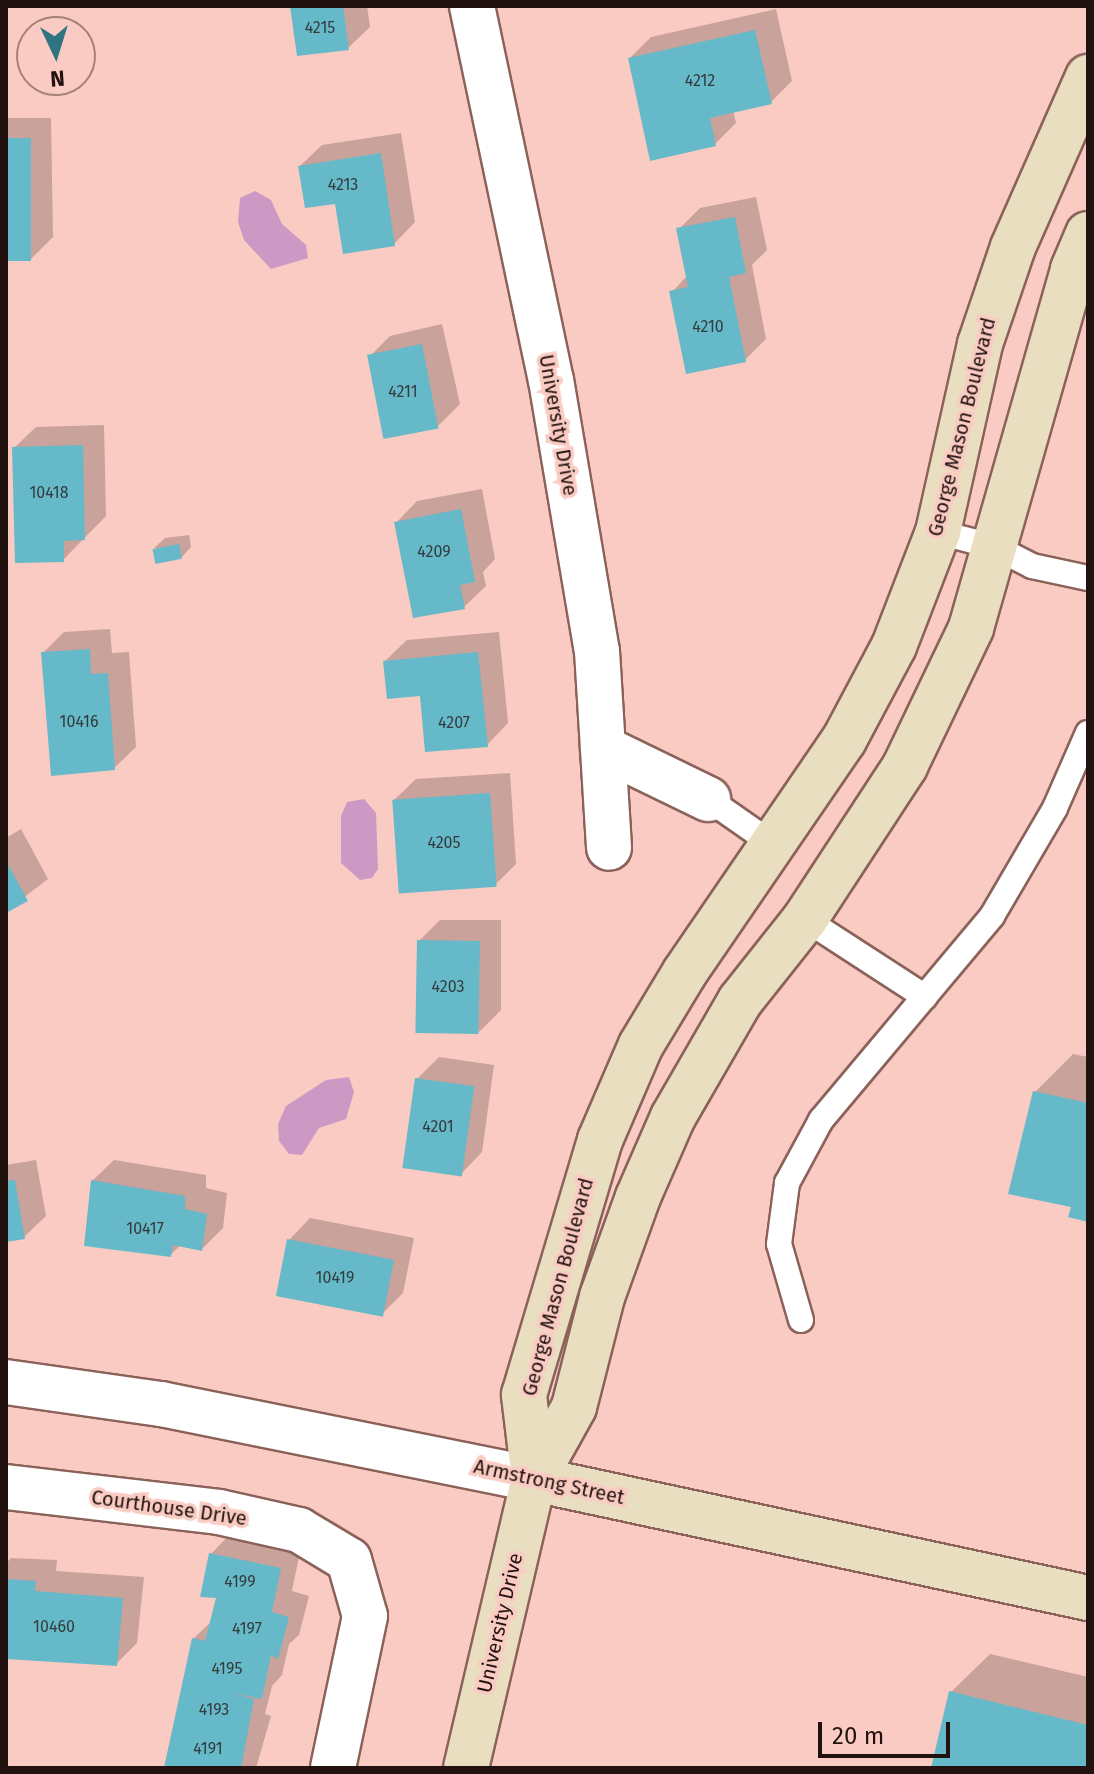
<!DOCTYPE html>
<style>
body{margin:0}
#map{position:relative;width:1094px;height:1774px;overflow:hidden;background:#facbc2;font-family:"Fira Sans",sans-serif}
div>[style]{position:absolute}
.water>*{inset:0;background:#cc99c5}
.shadow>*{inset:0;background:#0003}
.building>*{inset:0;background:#66b9c8;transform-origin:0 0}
.roads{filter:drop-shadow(2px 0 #8b625a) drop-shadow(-2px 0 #8b625a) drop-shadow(0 2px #8b625a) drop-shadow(0 -2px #8b625a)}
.lane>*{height:24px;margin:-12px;padding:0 12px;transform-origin:12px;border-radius:12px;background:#fff}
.street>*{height:44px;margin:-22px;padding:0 22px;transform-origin:22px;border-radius:22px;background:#fff}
.secondary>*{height:44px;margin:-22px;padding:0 22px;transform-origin:22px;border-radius:22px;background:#e9dfc0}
span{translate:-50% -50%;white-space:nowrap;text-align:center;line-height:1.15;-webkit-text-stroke:7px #facbc2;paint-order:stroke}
.number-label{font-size:16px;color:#333c3d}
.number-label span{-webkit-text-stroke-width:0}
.street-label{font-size:20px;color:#22120f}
.frame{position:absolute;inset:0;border:8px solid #22120f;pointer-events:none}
.north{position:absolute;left:16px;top:16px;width:80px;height:80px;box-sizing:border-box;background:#facbc2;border:2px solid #a4817a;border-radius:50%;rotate:176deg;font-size:22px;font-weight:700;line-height:32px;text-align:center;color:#22120f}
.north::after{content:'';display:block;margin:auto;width:28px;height:36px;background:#2e7581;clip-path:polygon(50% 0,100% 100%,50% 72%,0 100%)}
.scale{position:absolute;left:818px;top:1722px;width:132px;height:36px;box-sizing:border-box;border:4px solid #22120f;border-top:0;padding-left:10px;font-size:24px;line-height:28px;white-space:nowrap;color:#22120f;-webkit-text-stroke:6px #facbc2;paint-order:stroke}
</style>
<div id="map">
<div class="water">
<div style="clip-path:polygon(255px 191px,271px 200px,282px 224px,306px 245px,308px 258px,271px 269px,244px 240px,238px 222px,240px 198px)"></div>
<div style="clip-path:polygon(364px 799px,376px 813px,378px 869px,372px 878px,360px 880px,341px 863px,341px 816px,347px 802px)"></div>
<div style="clip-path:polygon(349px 1077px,354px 1092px,346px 1119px,319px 1128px,302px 1155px,289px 1154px,279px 1141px,278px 1124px,286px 1106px,326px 1080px)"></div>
</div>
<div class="shadow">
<div style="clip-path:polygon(292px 6px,367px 6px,370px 27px,348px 48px)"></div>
<div style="clip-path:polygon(776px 9px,792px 81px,771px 102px,733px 110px,736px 123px,715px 144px,630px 58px,651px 37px)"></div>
<div style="clip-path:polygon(6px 118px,51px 118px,53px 237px,31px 259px,6px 259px)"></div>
<div style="clip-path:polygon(401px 133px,415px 222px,394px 244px,300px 166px,322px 145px)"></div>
<div style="clip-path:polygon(756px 197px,767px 250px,752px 265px,766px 339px,745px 360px,672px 292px,688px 275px,679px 229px,700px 208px)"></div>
<div style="clip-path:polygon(442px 324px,460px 404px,438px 426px,369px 357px,390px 336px)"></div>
<div style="clip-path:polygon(104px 425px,106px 516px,63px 560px,14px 448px,36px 427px)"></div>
<div style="clip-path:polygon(482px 489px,495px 559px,483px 572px,486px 586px,464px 607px,396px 523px,417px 501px)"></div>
<div style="clip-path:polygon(189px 535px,191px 547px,181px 558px,154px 548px,165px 538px)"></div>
<div style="clip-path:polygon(110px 629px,112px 653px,129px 652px,136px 747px,114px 768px,43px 653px,64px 632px)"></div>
<div style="clip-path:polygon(499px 632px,508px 723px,487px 745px,385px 661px,407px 640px)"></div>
<div style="clip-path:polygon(510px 773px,516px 864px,495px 885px,394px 800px,416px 779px)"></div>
<div style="clip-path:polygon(21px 829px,48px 879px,6px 911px,6px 838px)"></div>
<div style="clip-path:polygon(440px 920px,501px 920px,501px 1010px,479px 1032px,419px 941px)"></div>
<div style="clip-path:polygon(1073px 1054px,1088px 1057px,1088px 1220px,1073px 1205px,1035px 1092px)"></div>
<div style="clip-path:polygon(439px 1057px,494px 1065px,482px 1152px,461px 1174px,417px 1079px)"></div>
<div style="clip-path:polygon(36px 1160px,46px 1216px,24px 1237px,6px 1240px,6px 1165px)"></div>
<div style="clip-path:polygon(114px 1160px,206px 1175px,206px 1188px,227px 1193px,223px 1228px,202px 1249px,181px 1245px,170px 1255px,92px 1181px)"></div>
<div style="clip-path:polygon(310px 1218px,414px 1238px,403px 1293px,382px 1314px,289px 1240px)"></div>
<div style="clip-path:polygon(232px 1532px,301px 1547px,292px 1591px,309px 1596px,299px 1635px,289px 1644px,282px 1675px,272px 1686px,265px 1714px,271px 1716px,256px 1768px,164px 1768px,193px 1639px,212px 1621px,218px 1596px,211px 1554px)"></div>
<div style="clip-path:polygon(11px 1558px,57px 1560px,56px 1571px,144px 1577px,137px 1643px,116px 1664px,6px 1657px,6px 1563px)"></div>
<div style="clip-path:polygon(990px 1654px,1088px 1677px,1088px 1768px,933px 1768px,951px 1692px)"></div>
</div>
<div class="building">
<div style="clip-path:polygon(290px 6px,343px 6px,349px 50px,297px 56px)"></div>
<div style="clip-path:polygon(755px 30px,772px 104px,710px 118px,716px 146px,650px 161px,628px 58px)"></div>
<div style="left:31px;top:138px;width:123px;height:25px;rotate:90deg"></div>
<div style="clip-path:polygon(381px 153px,395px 246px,343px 254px,335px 204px,305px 208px,298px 166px)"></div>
<div style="clip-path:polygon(735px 217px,746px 273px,729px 277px,746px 362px,686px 374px,669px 291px,688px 287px,676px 228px)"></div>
<div style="left:422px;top:344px;width:86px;height:56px;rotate:79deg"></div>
<div style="clip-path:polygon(83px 445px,85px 540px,64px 541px,64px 562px,15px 563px,12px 447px)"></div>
<div style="clip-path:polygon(461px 509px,475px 582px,460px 585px,465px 609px,413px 618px,394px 522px)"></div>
<div style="left:179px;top:544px;width:15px;height:27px;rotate:79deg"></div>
<div style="clip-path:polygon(90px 649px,91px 674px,108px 673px,115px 770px,51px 776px,41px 652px)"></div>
<div style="clip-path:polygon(478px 652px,488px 747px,425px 752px,420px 696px,387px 699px,383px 661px)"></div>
<div style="left:490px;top:793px;width:94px;height:98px;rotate:86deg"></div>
<div style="clip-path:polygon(6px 861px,28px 901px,6px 913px)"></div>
<div style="left:417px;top:940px;width:63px;height:93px;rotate:1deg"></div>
<div style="left:415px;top:1078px;width:60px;height:91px;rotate:8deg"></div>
<div style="clip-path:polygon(1033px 1091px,1088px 1103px,1088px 1222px,1068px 1217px,1071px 1207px,1008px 1194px)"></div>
<div style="clip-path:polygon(15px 1180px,25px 1239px,6px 1242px,6px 1181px)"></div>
<div style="clip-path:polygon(91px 1180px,185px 1196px,185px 1209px,207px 1214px,202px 1251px,173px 1245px,171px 1257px,84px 1246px)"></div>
<div style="left:287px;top:1239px;width:109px;height:58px;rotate:11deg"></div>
<div style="clip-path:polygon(209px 1553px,281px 1568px,272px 1612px,289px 1617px,278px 1659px,271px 1655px,262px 1699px,232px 1693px,254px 1699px,241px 1768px,164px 1768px,192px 1638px,205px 1641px,216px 1598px,200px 1597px)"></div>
<div style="clip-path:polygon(6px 1579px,36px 1581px,35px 1591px,123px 1598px,117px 1666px,6px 1659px)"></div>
<div style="clip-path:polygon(949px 1691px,1088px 1725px,1088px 1768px,931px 1768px)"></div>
</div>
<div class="roads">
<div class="lane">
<div style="left:938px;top:532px;width:59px;rotate:14.7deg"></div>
<div style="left:995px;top:547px;width:42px;rotate:27.2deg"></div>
<div style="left:1032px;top:566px;width:57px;rotate:12.1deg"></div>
<div style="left:708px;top:799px;width:80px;rotate:34.9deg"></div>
<div style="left:805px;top:919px;width:143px;rotate:33deg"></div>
<div style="left:801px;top:1320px;width:79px;rotate:-106.1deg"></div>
<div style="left:779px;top:1244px;width:62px;rotate:-82.5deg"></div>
<div style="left:787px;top:1183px;width:72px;rotate:-61.6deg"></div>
<div style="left:821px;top:1120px;width:266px;rotate:-50deg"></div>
<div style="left:992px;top:916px;width:125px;rotate:-59.7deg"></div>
<div style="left:1055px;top:808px;width:82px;rotate:-66.3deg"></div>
</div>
<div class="street">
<div style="left:472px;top:6px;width:382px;rotate:78.1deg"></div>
<div style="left:551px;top:380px;width:275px;rotate:80.4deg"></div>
<div style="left:597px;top:651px;width:197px;rotate:86.5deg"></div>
<div style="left:603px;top:748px;width:117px;rotate:25.9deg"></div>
<div style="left:6px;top:1382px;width:157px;rotate:8.1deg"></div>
<div style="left:161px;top:1404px;width:380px;rotate:11.4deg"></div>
<div style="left:6px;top:1487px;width:214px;rotate:6.7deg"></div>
<div style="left:219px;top:1512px;width:82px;rotate:12.7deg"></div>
<div style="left:299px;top:1530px;width:58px;rotate:31deg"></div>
<div style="left:349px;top:1560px;width:58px;rotate:74.1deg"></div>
<div style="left:365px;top:1616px;width:155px;rotate:101.9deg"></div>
</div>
<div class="secondary">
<div style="left:534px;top:1479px;width:85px;rotate:-96.8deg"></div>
<div style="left:524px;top:1395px;width:266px;rotate:-73.4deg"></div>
<div style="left:600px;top:1140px;width:103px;rotate:-66.7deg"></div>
<div style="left:641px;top:1045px;width:85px;rotate:-58.9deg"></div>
<div style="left:685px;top:972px;width:281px;rotate:-55.6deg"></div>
<div style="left:844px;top:740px;width:106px;rotate:-62deg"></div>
<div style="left:894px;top:646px;width:122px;rotate:-68.9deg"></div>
<div style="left:938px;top:532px;width:193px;rotate:-77.4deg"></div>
<div style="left:980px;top:344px;width:102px;rotate:-71.2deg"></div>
<div style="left:1013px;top:247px;width:186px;rotate:-66.2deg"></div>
<div style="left:534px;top:1479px;width:567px;rotate:12.12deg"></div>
<div style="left:466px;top:1768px;width:297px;rotate:-76.8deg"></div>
<div style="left:534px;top:1479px;width:82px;rotate:-60.9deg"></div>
<div style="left:574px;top:1407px;width:114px;rotate:-75.7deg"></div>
<div style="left:602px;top:1297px;width:106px;rotate:-70.2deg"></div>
<div style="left:638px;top:1197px;width:87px;rotate:-66.4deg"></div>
<div style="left:673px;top:1117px;width:134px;rotate:-60deg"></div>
<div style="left:740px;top:1001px;width:105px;rotate:-51.6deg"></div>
<div style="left:805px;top:919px;width:183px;rotate:-56.8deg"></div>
<div style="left:905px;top:766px;width:153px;rotate:-64.4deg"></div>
<div style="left:971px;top:628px;width:373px;rotate:-74.1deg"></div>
<div style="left:1073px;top:269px;width:38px;rotate:-67deg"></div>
</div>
</div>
<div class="number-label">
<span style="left:320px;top:28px">4215</span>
<span style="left:700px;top:81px">4212</span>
<span style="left:343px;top:185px">4213</span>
<span style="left:708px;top:327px">4210</span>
<span style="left:403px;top:392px">4211</span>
<span style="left:49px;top:493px">10418</span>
<span style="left:434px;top:552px">4209</span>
<span style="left:79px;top:722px">10416</span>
<span style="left:454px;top:723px">4207</span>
<span style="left:444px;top:843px">4205</span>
<span style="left:448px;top:987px">4203</span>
<span style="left:438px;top:1127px">4201</span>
<span style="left:145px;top:1229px">10417</span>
<span style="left:335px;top:1278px">10419</span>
<span style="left:240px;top:1582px">4199</span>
<span style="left:54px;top:1627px">10460</span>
<span style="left:247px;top:1629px">4197</span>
<span style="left:227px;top:1669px">4195</span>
<span style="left:214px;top:1710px">4193</span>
<span style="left:208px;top:1749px">4191</span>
</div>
<div class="street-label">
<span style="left:558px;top:425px;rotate:80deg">University Drive</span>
<span style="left:962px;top:427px;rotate:-76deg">George Mason Boulevard</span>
<span style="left:558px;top:1287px;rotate:-75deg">George Mason Boulevard</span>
<span style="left:549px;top:1482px;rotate:12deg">Armstrong Street</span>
<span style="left:169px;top:1508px;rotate:8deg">Courthouse Drive</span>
<span style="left:500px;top:1623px;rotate:-77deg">University Drive</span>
</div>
<div class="frame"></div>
<div class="north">N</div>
<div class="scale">20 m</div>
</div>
